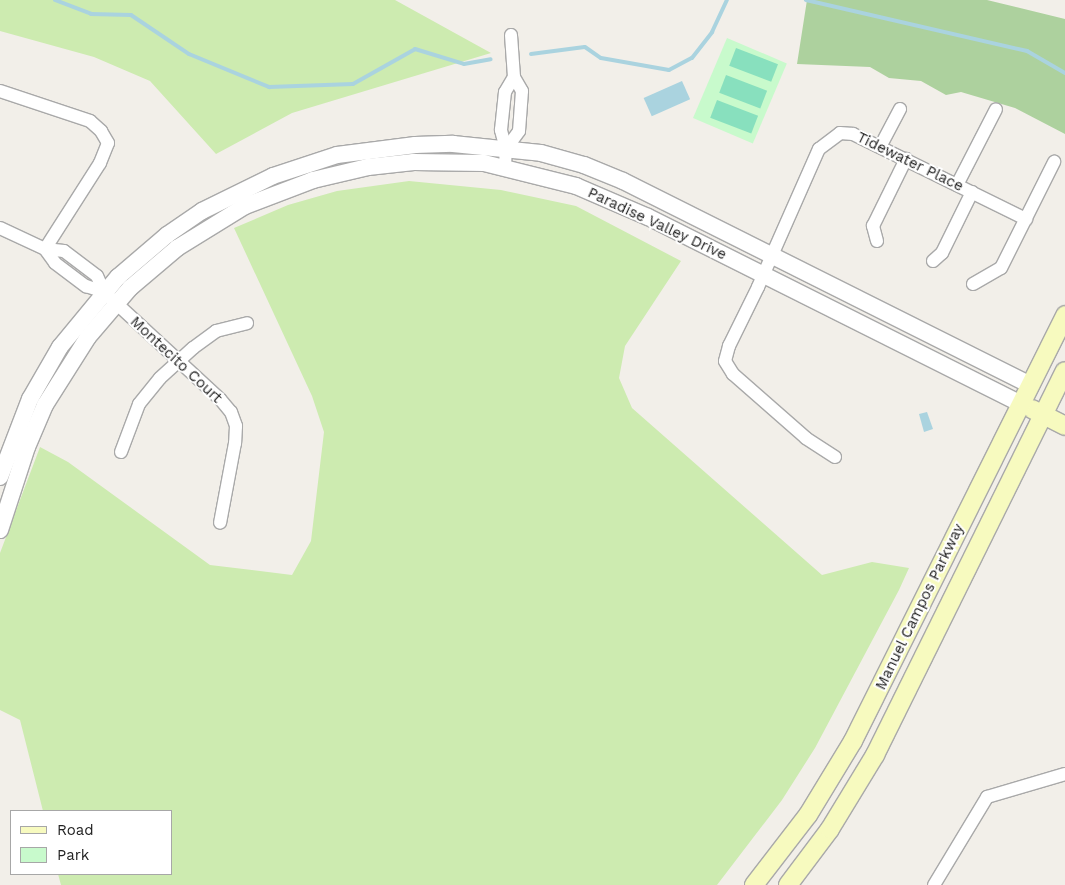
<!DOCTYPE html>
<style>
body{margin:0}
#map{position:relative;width:1065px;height:885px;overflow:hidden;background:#f2efe9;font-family:"Work Sans",sans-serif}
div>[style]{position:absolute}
.grass>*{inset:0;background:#cdebb0}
.forest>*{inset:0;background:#add19e}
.park>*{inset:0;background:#c8facc;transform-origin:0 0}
.pitch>*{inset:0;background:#88e0be;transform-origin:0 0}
.water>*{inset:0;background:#aad3df;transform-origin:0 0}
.stream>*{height:4px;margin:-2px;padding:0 2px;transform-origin:2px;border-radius:2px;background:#aad3df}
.roads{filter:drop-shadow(1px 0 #a9a9a9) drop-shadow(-1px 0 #a9a9a9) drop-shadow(0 1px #a9a9a9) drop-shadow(0 -1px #a9a9a9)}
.minor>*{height:12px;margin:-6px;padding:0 6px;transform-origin:6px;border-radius:6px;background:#fff}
.tertiary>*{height:16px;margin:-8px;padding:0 8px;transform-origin:8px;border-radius:8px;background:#fff}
.secondary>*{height:18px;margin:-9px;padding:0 9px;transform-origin:9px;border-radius:9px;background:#f7fabf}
span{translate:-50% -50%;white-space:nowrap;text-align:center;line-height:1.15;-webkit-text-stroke:4px #fff;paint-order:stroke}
.street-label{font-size:15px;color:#222}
.legend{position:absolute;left:10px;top:810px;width:162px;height:65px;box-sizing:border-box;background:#fff;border:1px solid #a7a7a7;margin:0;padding:6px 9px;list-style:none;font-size:15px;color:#222}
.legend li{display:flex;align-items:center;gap:10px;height:25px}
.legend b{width:25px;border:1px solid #a7a7a7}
</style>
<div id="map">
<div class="grass">
<div style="clip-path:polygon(0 0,395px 0,491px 53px,292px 113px,216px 154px,150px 81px,94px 57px,0 31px)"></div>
<div style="clip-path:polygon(409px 181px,501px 190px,576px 206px,681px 261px,625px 346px,619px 378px,632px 408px,822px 575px,872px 562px,909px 568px,899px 590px,815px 748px,782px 800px,717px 885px,61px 885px,58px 874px,171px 874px,171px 811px,43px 811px,20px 720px,0 710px,0 553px,40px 447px,68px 462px,210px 565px,292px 575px,311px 541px,324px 432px,312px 396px,234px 228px,288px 205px,337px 191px)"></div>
</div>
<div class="forest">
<div style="clip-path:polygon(807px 0,987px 0,1065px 19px,1065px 134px,1015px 108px,961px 92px,946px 95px,921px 81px,889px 78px,870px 67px,797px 64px)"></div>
</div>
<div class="park">
<div style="left:727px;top:38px;width:65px;height:87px;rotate:23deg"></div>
</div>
<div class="pitch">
<div style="left:736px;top:48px;width:45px;height:19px;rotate:21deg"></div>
<div style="left:726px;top:75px;width:44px;height:19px;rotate:21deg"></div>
<div style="left:717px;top:100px;width:44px;height:19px;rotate:21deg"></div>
</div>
<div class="water">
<div style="left:682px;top:81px;width:20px;height:42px;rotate:66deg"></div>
<div style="clip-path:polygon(927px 412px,933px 429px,924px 432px,919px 414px)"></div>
</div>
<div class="stream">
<div style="left:55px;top:0;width:39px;rotate:21deg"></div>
<div style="left:91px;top:14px;width:40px;rotate:1.4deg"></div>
<div style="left:131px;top:15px;width:70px;rotate:33.9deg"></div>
<div style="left:189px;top:54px;width:87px;rotate:22.4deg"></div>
<div style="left:269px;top:87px;width:84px;rotate:-2deg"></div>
<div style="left:353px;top:84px;width:71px;rotate:-29.4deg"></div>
<div style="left:415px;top:49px;width:51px;rotate:17deg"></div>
<div style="left:464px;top:64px;width:27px;rotate:-10deg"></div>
<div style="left:806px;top:0;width:227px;rotate:13deg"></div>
<div style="left:1027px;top:51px;width:44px;rotate:30.1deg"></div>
<div style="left:531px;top:54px;width:54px;rotate:-7.4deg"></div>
<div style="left:585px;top:47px;width:19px;rotate:35deg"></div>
<div style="left:601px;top:58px;width:69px;rotate:10deg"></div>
<div style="left:669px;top:70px;width:26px;rotate:-28deg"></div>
<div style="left:692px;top:58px;width:33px;rotate:-52deg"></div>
<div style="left:712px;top:32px;width:35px;rotate:-65deg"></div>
</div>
<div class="roads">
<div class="minor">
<div style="left:0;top:91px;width:95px;rotate:18.4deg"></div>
<div style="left:90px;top:121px;width:15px;rotate:42deg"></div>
<div style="left:101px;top:131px;width:14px;rotate:60deg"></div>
<div style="left:108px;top:143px;width:22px;rotate:112deg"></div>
<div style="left:100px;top:163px;width:102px;rotate:122.6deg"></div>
<div style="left:880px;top:147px;width:43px;rotate:-62.2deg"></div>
<div style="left:506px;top:149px;width:22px;rotate:-54deg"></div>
<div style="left:519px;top:131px;width:40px;rotate:-85.7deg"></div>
<div style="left:522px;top:91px;width:16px;rotate:-120deg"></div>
<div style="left:514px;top:77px;width:42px;rotate:-94.1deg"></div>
<div style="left:505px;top:166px;width:17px;rotate:-87deg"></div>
<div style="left:506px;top:149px;width:20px;rotate:-105deg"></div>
<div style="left:501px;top:130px;width:38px;rotate:-84deg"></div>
<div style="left:505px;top:92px;width:17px;rotate:-59deg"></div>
<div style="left:957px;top:185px;width:85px;rotate:-62.8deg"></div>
<div style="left:0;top:228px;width:50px;rotate:25deg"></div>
<div style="left:45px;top:249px;width:19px;rotate:6deg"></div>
<div style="left:64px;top:251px;width:41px;rotate:37.1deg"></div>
<div style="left:97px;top:276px;width:17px;rotate:66deg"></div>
<div style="left:104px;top:292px;width:158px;rotate:42.7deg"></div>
<div style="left:220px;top:399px;width:17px;rotate:50deg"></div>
<div style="left:231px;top:412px;width:15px;rotate:70deg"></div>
<div style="left:236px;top:426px;width:17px;rotate:93deg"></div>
<div style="left:235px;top:443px;width:81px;rotate:100.6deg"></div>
<div style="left:877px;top:241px;width:16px;rotate:-105deg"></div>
<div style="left:873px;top:226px;width:75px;rotate:-63.8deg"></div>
<div style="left:45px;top:249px;width:17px;rotate:54deg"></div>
<div style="left:55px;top:263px;width:39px;rotate:37deg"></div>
<div style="left:86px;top:286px;width:19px;rotate:18deg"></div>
<div style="left:933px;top:261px;width:12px;rotate:-42deg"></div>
<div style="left:942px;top:253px;width:68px;rotate:-63.8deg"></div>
<div style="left:973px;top:284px;width:32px;rotate:-30deg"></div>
<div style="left:1001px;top:268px;width:119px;rotate:-63.4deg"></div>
<div style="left:121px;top:452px;width:51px;rotate:-69.4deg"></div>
<div style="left:139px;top:404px;width:33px;rotate:-51deg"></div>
<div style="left:160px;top:378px;width:45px;rotate:-42.3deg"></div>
<div style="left:193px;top:348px;width:29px;rotate:-36deg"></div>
<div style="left:216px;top:331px;width:32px;rotate:-14deg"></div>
<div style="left:835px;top:457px;width:35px;rotate:-147deg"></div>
<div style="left:806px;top:438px;width:97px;rotate:-138.8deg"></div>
<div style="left:733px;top:374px;width:15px;rotate:-122deg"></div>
<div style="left:725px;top:361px;width:16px;rotate:-75deg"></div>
<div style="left:729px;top:346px;width:66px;rotate:-63.8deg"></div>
<div style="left:758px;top:287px;width:151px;rotate:-66.2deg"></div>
<div style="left:819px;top:149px;width:26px;rotate:-37deg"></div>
<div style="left:840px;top:133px;width:13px;rotate:4deg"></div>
<div style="left:853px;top:134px;width:193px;rotate:26.2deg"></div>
<div style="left:934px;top:885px;width:103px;rotate:-58.9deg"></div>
<div style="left:987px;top:797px;width:81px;rotate:-16.4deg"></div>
</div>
<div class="tertiary">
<div style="left:0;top:477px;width:84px;rotate:-69deg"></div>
<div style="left:30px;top:399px;width:60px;rotate:-60deg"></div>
<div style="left:60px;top:347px;width:91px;rotate:-50.4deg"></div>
<div style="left:118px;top:277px;width:65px;rotate:-40.6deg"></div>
<div style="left:167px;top:235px;width:42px;rotate:-34.4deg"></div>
<div style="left:202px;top:211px;width:79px;rotate:-26.2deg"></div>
<div style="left:273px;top:176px;width:67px;rotate:-18.2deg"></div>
<div style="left:337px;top:155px;width:79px;rotate:-7.3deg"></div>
<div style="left:415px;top:145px;width:38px;rotate:-2deg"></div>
<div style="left:453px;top:144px;width:88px;rotate:5.8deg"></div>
<div style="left:541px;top:153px;width:45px;rotate:15.6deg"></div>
<div style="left:584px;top:165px;width:42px;rotate:22.3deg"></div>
<div style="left:623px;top:181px;width:456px;rotate:26.6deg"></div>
<div style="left:0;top:530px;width:87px;rotate:-72deg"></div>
<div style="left:27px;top:447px;width:46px;rotate:-66.8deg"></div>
<div style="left:45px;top:405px;width:80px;rotate:-57.7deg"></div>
<div style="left:88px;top:337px;width:65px;rotate:-49.4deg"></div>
<div style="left:130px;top:288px;width:62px;rotate:-40.4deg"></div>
<div style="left:177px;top:248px;width:80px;rotate:-31.7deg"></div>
<div style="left:245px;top:206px;width:73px;rotate:-20.9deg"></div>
<div style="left:313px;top:180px;width:57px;rotate:-13.3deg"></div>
<div style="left:368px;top:167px;width:46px;rotate:-6.2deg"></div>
<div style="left:414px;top:162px;width:70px;rotate:0.8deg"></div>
<div style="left:484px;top:163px;width:95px;rotate:14deg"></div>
<div style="left:576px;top:186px;width:78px;rotate:23.3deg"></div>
<div style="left:648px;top:217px;width:417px;rotate:26.6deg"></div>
</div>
<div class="secondary">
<div style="left:1032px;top:409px;width:37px;rotate:27deg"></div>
<div style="left:754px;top:885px;width:88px;rotate:-52.4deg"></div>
<div style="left:808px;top:815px;width:87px;rotate:-58.7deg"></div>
<div style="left:853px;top:741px;width:476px;rotate:-63.5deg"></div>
<div style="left:788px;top:885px;width:70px;rotate:-53.1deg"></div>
<div style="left:830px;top:829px;width:87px;rotate:-58.7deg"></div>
<div style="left:875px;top:755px;width:428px;rotate:-63.7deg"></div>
</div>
</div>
<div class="street-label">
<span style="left:910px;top:162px;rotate:26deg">Tidewater Place</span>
<span style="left:657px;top:224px;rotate:25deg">Paradise Valley Drive</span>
<span style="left:176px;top:360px;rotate:43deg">Montecito Court</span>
<span style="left:920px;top:607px;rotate:-64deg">Manuel Campos Parkway</span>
</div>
<ul class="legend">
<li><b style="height:6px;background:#f7fabf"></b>Road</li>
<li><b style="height:14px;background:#c8facc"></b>Park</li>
</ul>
</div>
